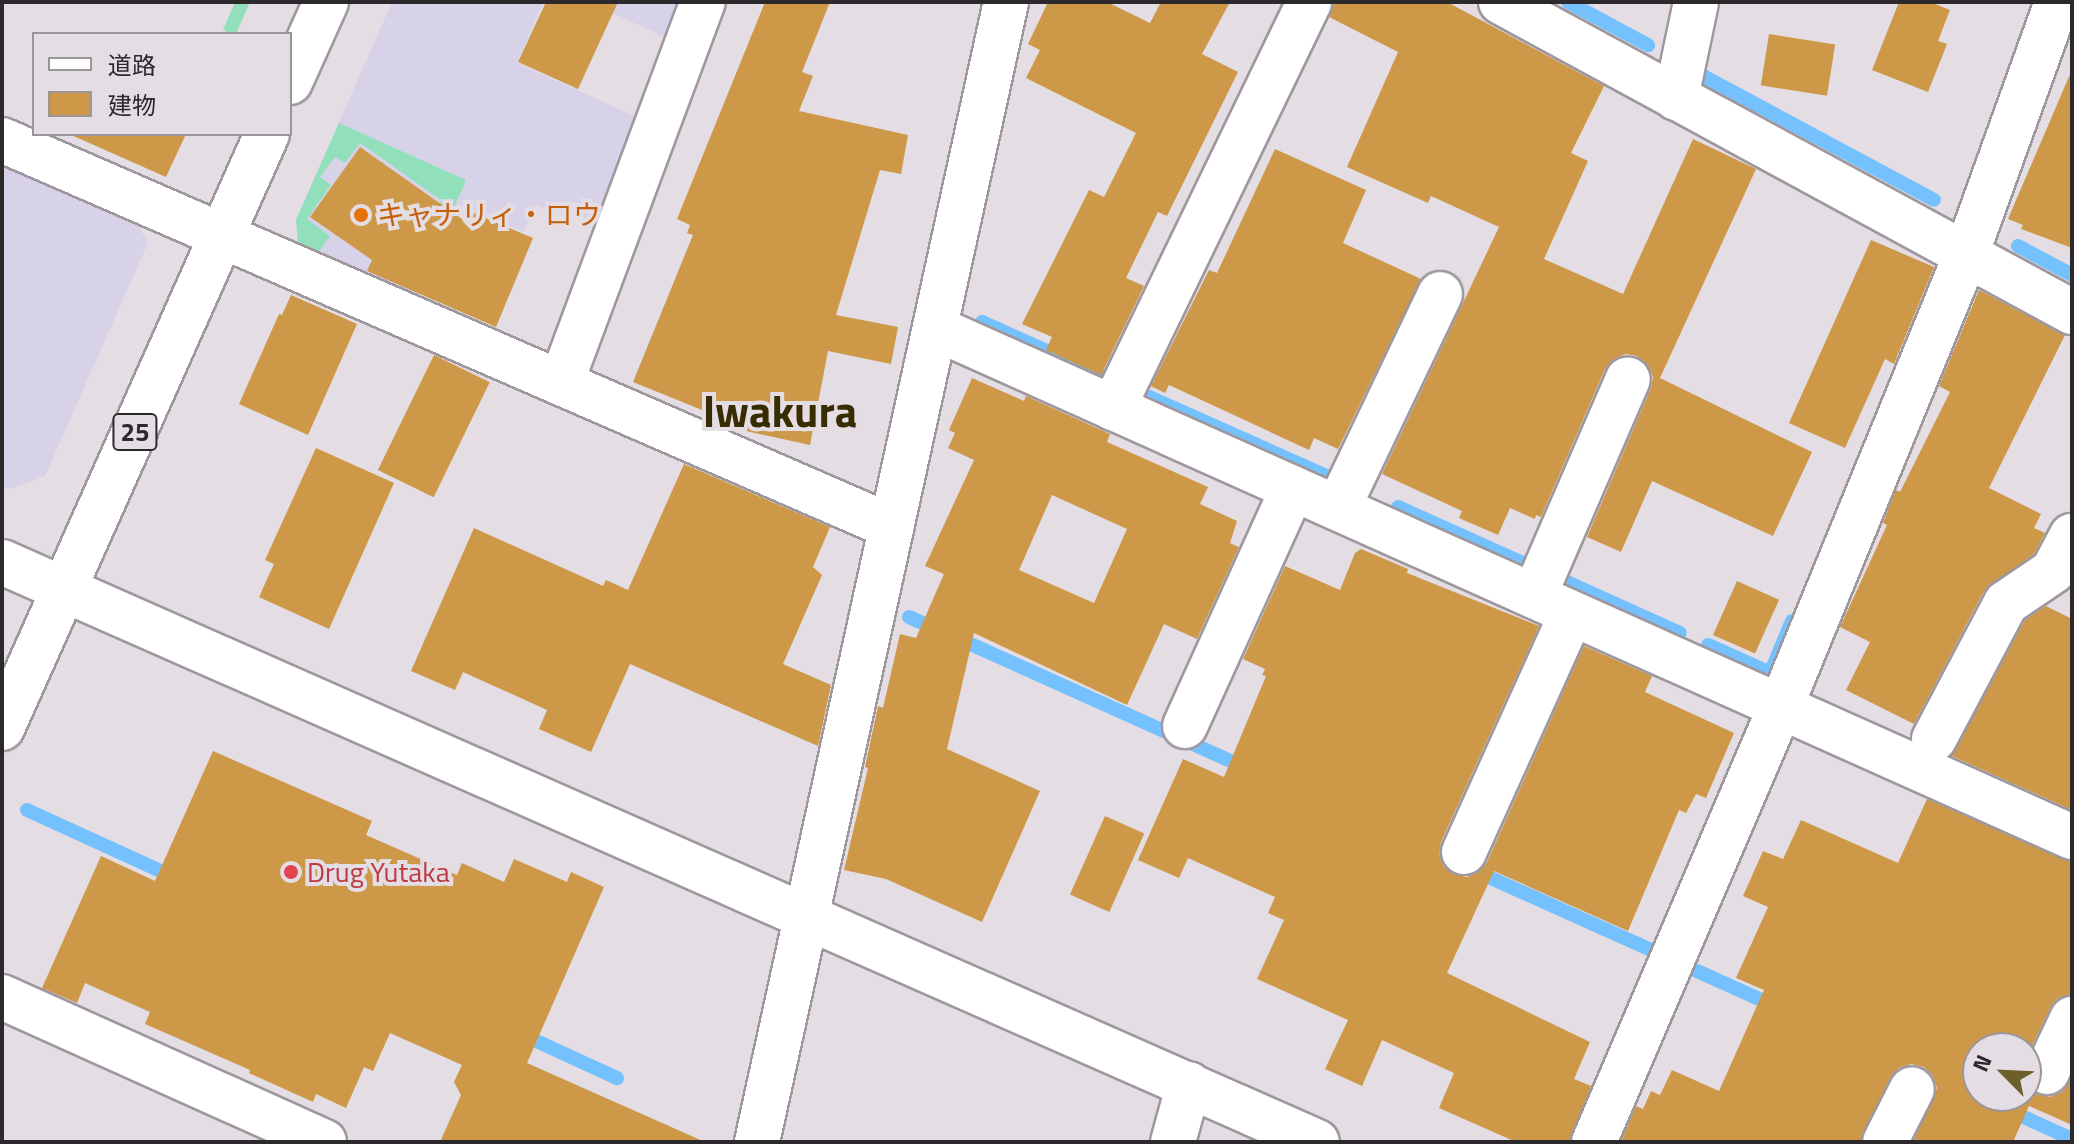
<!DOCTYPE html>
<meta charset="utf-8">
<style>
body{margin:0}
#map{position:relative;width:2074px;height:1144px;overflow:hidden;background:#e4dde4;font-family:"Titillium Web","Noto Sans JP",sans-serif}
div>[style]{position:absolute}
.commercial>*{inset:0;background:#d7d2e8}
.green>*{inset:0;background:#92e0bb}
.stream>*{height:14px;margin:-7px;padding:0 7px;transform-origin:7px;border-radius:7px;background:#75c1fe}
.building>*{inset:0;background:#cd9848;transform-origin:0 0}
.roads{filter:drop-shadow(2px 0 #9e979e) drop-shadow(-2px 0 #9e979e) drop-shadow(0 2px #9e979e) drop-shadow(0 -2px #9e979e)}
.minor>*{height:44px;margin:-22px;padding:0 22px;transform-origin:22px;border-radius:22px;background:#fff}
.major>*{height:44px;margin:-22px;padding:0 22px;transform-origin:22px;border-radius:22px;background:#fff}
.dots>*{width:22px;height:22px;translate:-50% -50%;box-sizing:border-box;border:4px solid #e4dde4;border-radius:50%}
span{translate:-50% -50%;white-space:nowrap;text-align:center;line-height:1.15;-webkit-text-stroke:8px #e4dde4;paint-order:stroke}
.shield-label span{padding:2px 6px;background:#e4dde4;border:2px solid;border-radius:6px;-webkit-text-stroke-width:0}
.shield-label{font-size:26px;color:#2c292c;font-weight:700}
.food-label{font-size:28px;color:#c56008}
.left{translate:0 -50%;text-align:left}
.health-label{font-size:28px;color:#be3a42}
.town-label{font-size:44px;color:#382d02;font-weight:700}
.frame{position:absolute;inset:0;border:4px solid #2c292c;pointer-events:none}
.legend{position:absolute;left:32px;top:32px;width:260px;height:104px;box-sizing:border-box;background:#e4dde4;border:2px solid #9a959a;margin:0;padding:10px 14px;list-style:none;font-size:24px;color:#2c292c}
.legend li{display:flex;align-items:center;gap:16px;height:40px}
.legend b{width:40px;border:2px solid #9a959a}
.north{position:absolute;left:1962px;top:1032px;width:80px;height:80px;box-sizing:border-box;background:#e4dde4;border:2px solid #9a959a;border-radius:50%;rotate:294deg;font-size:22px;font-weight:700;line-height:32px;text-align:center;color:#2c292c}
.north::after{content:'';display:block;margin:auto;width:28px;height:36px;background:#6d5f2c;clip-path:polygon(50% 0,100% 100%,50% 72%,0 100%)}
</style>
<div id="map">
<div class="commercial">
<div style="clip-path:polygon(392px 2px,543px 2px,517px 63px,637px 117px,597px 226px,535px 205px,524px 232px,456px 205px,417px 296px,298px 243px,296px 220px)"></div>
<div style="clip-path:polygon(588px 2px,680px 2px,667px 38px)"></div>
<div style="clip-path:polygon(2px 165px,138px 225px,148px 243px,45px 476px,10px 489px,2px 485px)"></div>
</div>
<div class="green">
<div style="clip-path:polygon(235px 2px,250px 2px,236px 34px,232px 34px,223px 30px)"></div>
<div style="clip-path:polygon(339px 123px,466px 180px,448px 222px,431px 215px,441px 200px,360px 143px,345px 163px,335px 157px,320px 177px,331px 185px,307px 219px,330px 236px,319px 252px,298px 243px,296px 220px)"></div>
</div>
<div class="stream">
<div style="left:1568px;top:2px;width:91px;rotate:28.3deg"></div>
<div style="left:1703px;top:76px;width:262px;rotate:28.2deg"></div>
<div style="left:2018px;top:246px;width:61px;rotate:28.2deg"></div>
<div style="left:982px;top:322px;width:127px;rotate:24.1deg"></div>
<div style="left:1149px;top:397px;width:197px;rotate:24deg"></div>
<div style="left:1398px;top:507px;width:139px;rotate:24.2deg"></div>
<div style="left:1551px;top:575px;width:141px;rotate:24.2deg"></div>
<div style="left:909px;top:617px;width:32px;rotate:24deg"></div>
<div style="left:957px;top:638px;width:319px;rotate:24.2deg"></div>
<div style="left:1708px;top:645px;width:69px;rotate:24deg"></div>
<div style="left:1772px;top:669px;width:52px;rotate:-67.4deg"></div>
<div style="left:27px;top:810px;width:164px;rotate:24.5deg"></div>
<div style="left:1424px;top:848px;width:256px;rotate:24.2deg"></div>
<div style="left:1697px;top:971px;width:88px;rotate:24.2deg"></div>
<div style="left:519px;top:1033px;width:108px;rotate:24.7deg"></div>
<div style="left:2008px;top:1110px;width:70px;rotate:24.4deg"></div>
</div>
<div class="building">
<div style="clip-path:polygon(546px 2px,618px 2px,578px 89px,518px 62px)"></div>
<div style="clip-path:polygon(765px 2px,830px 2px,802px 72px,813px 76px,799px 111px,908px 135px,901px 174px,880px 170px,836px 315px,898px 327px,891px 364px,828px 351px,810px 445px,719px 425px,704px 418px,707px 412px,633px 382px,693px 235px,687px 233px,690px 225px,677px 219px)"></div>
<div style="clip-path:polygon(1048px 2px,1107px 2px,1150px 23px,1161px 2px,1230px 2px,1202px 54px,1238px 72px,1167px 216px,1158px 212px,1126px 278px,1144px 286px,1101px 375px,1046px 350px,1052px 337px,1022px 324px,1089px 190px,1104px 197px,1136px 133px,1026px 78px,1040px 50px,1028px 44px)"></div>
<div style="clip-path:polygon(1334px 2px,1447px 2px,1604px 86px,1571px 153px,1588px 161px,1544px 259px,1623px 294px,1693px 139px,1756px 169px,1660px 378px,1812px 452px,1773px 536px,1652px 481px,1621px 552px,1587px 537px,1651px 388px,1653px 377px,1648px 365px,1637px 356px,1626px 354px,1614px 359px,1605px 369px,1541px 517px,1536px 515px,1535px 519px,1510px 508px,1498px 535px,1459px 518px,1462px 511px,1382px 474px,1499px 227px,1431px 196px,1428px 203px,1347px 167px,1398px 52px,1329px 17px)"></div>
<div style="clip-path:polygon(1899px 2px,1930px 2px,1950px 10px,1938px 41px,1947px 44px,1928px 92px,1872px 70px)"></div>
<div style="left:1769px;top:34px;width:67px;height:52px;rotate:9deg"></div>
<div style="clip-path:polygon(2071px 72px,2072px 72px,2072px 248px,2021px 229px,2023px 225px,2008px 219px)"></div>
<div style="clip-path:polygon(69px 134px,186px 134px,166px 177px)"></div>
<div style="clip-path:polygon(360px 147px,469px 224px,474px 213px,533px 238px,496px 327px,367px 271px,372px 260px,310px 217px)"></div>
<div style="clip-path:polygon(1275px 149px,1366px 190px,1343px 243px,1421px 279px,1338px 449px,1314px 438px,1309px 450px,1169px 385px,1165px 393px,1151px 386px,1209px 270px,1217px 273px)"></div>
<div style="clip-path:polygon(1871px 240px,1934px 267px,1894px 364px,1885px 359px,1845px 448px,1789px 423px)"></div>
<div style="clip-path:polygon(1979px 290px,2065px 335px,1989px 488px,2041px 514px,2034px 528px,2045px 533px,2034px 554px,1984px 591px,1914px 724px,1846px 690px,1870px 642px,1840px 627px,1887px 525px,1883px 523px,1896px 490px,1900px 492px,1950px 392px,1939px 386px)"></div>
<div style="clip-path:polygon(291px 295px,357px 324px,308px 435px,239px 404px,279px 314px,282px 315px)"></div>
<div style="left:434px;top:355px;width:62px;height:128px;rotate:26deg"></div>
<div style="clip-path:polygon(evenodd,972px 378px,1024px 401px,1026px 396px,1110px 434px,1107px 442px,1208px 487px,1200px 504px,1237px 521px,1230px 543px,1239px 547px,1197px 639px,1164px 624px,1127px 705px,974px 633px,947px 749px,1040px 791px,982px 922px,886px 879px,844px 870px,868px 768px,865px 767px,878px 706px,883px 708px,900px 634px,916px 638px,944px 574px,925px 566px,974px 460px,948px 448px,955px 433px,949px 430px,972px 378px,1052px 495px,1127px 529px,1094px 603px,1019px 570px,1052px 495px)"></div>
<div style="clip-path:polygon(316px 448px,394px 483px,329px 629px,259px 597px,274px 564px,265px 560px)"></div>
<div style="clip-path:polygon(684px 464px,830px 527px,813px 567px,822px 575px,783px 664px,831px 685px,818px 746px,630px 664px,591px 752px,539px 729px,547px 710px,463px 672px,455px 690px,411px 671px,474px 528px,603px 586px,606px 580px,628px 590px)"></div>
<div style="clip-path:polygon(1361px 549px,1408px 569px,1407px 573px,1539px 626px,1441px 842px,1439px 855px,1444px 867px,1453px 874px,1467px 877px,1479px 872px,1487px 862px,1584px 646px,1652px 676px,1645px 692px,1734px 733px,1706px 798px,1696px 794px,1686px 813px,1679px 810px,1628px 931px,1494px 871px,1447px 973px,1590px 1042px,1574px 1079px,1591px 1086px,1570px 1142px,1516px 1142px,1439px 1108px,1454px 1073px,1382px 1040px,1362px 1086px,1325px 1069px,1348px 1020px,1257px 979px,1284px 920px,1268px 913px,1275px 897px,1188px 858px,1179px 878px,1138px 860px,1183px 759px,1224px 777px,1266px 676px,1262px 675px,1265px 669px,1243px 659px,1285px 566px,1340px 590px,1355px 553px)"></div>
<div style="left:1737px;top:581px;width:46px;height:59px;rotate:24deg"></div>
<div style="clip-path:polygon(2046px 606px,2072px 619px,2072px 810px,1952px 756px,2025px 620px)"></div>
<div style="clip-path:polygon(213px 751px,372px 821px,366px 835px,457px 875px,462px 863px,504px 882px,514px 859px,567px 882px,571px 872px,604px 887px,527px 1063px,705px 1142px,440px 1142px,461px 1095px,454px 1082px,462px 1065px,390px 1033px,373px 1071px,364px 1067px,346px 1108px,316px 1094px,313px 1102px,249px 1073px,250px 1070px,145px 1024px,150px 1012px,85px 983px,77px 1003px,42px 988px,101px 856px,155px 881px)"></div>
<div style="clip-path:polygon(1927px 799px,2072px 862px,2072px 994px,2058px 998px,2050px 1008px,2026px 1058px,2026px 1048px,1978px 1048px,1978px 1096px,2026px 1096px,2026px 1085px,2036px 1094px,2050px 1097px,2062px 1092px,2072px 1078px,2072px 1125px,2029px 1106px,2013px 1142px,1913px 1142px,1937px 1088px,1932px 1075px,1924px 1067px,1911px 1064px,1899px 1068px,1890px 1078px,1860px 1142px,1621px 1142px,1636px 1106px,1643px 1109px,1651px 1091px,1660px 1095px,1672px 1070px,1719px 1091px,1764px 990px,1736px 978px,1768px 907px,1743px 896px,1763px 851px,1783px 859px,1801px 820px,1898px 863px)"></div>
<div style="left:1105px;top:816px;width:43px;height:86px;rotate:24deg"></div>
</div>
<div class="roads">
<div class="minor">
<div style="left:1501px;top:2px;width:650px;rotate:28.5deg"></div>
<div style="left:1676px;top:98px;width:98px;rotate:-78.2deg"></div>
<div style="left:2px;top:140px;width:970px;rotate:23.5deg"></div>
<div style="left:935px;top:328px;width:1246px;rotate:24.12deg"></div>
<div style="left:561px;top:383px;width:407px;rotate:-69.6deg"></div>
<div style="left:1113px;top:408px;width:451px;rotate:-64.2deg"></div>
<div style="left:1338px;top:508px;width:237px;rotate:-64.5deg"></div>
<div style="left:2px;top:562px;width:1437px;rotate:23.8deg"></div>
<div style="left:1534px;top:596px;width:236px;rotate:-66.6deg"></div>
<div style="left:1185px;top:726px;width:261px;rotate:-65.6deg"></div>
<div style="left:1934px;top:739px;width:154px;rotate:-62.1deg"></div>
<div style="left:2006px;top:603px;width:57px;rotate:-34.2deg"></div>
<div style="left:2053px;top:571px;width:40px;rotate:-62deg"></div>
<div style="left:1464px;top:852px;width:262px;rotate:-65.7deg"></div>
<div style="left:2px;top:997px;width:353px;rotate:24.2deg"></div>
<div style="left:2047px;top:1072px;width:59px;rotate:-64.7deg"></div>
<div style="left:757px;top:1142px;width:1167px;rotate:-77.68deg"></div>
<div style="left:1173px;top:1142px;width:60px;rotate:-74.6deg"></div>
<div style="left:1594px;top:1142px;width:474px;rotate:-66.8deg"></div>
<div style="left:1781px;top:706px;width:487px;rotate:-67.7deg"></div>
<div style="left:1966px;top:255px;width:269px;rotate:-70.2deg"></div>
<div style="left:1885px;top:1142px;width:59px;rotate:-63deg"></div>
</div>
<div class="major">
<div style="left:290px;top:82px;width:88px;rotate:-65.8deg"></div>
<div style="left:2px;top:728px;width:650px;rotate:-65.96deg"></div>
</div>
</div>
<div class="dots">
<div style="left:361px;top:215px;background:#e8710a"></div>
<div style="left:291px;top:872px;background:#e0444e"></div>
</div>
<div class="shield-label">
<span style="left:135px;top:432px">25</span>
</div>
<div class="food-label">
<span class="left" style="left:377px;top:215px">キャナリィ・ロウ</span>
</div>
<div class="health-label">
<span class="left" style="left:307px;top:872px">Drug Yutaka</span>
</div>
<div class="town-label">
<span style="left:780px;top:411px">Iwakura</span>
</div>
<div class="frame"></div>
<ul class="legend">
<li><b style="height:10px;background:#fff"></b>道路</li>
<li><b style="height:22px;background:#cd9848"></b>建物</li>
</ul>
<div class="north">N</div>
</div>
